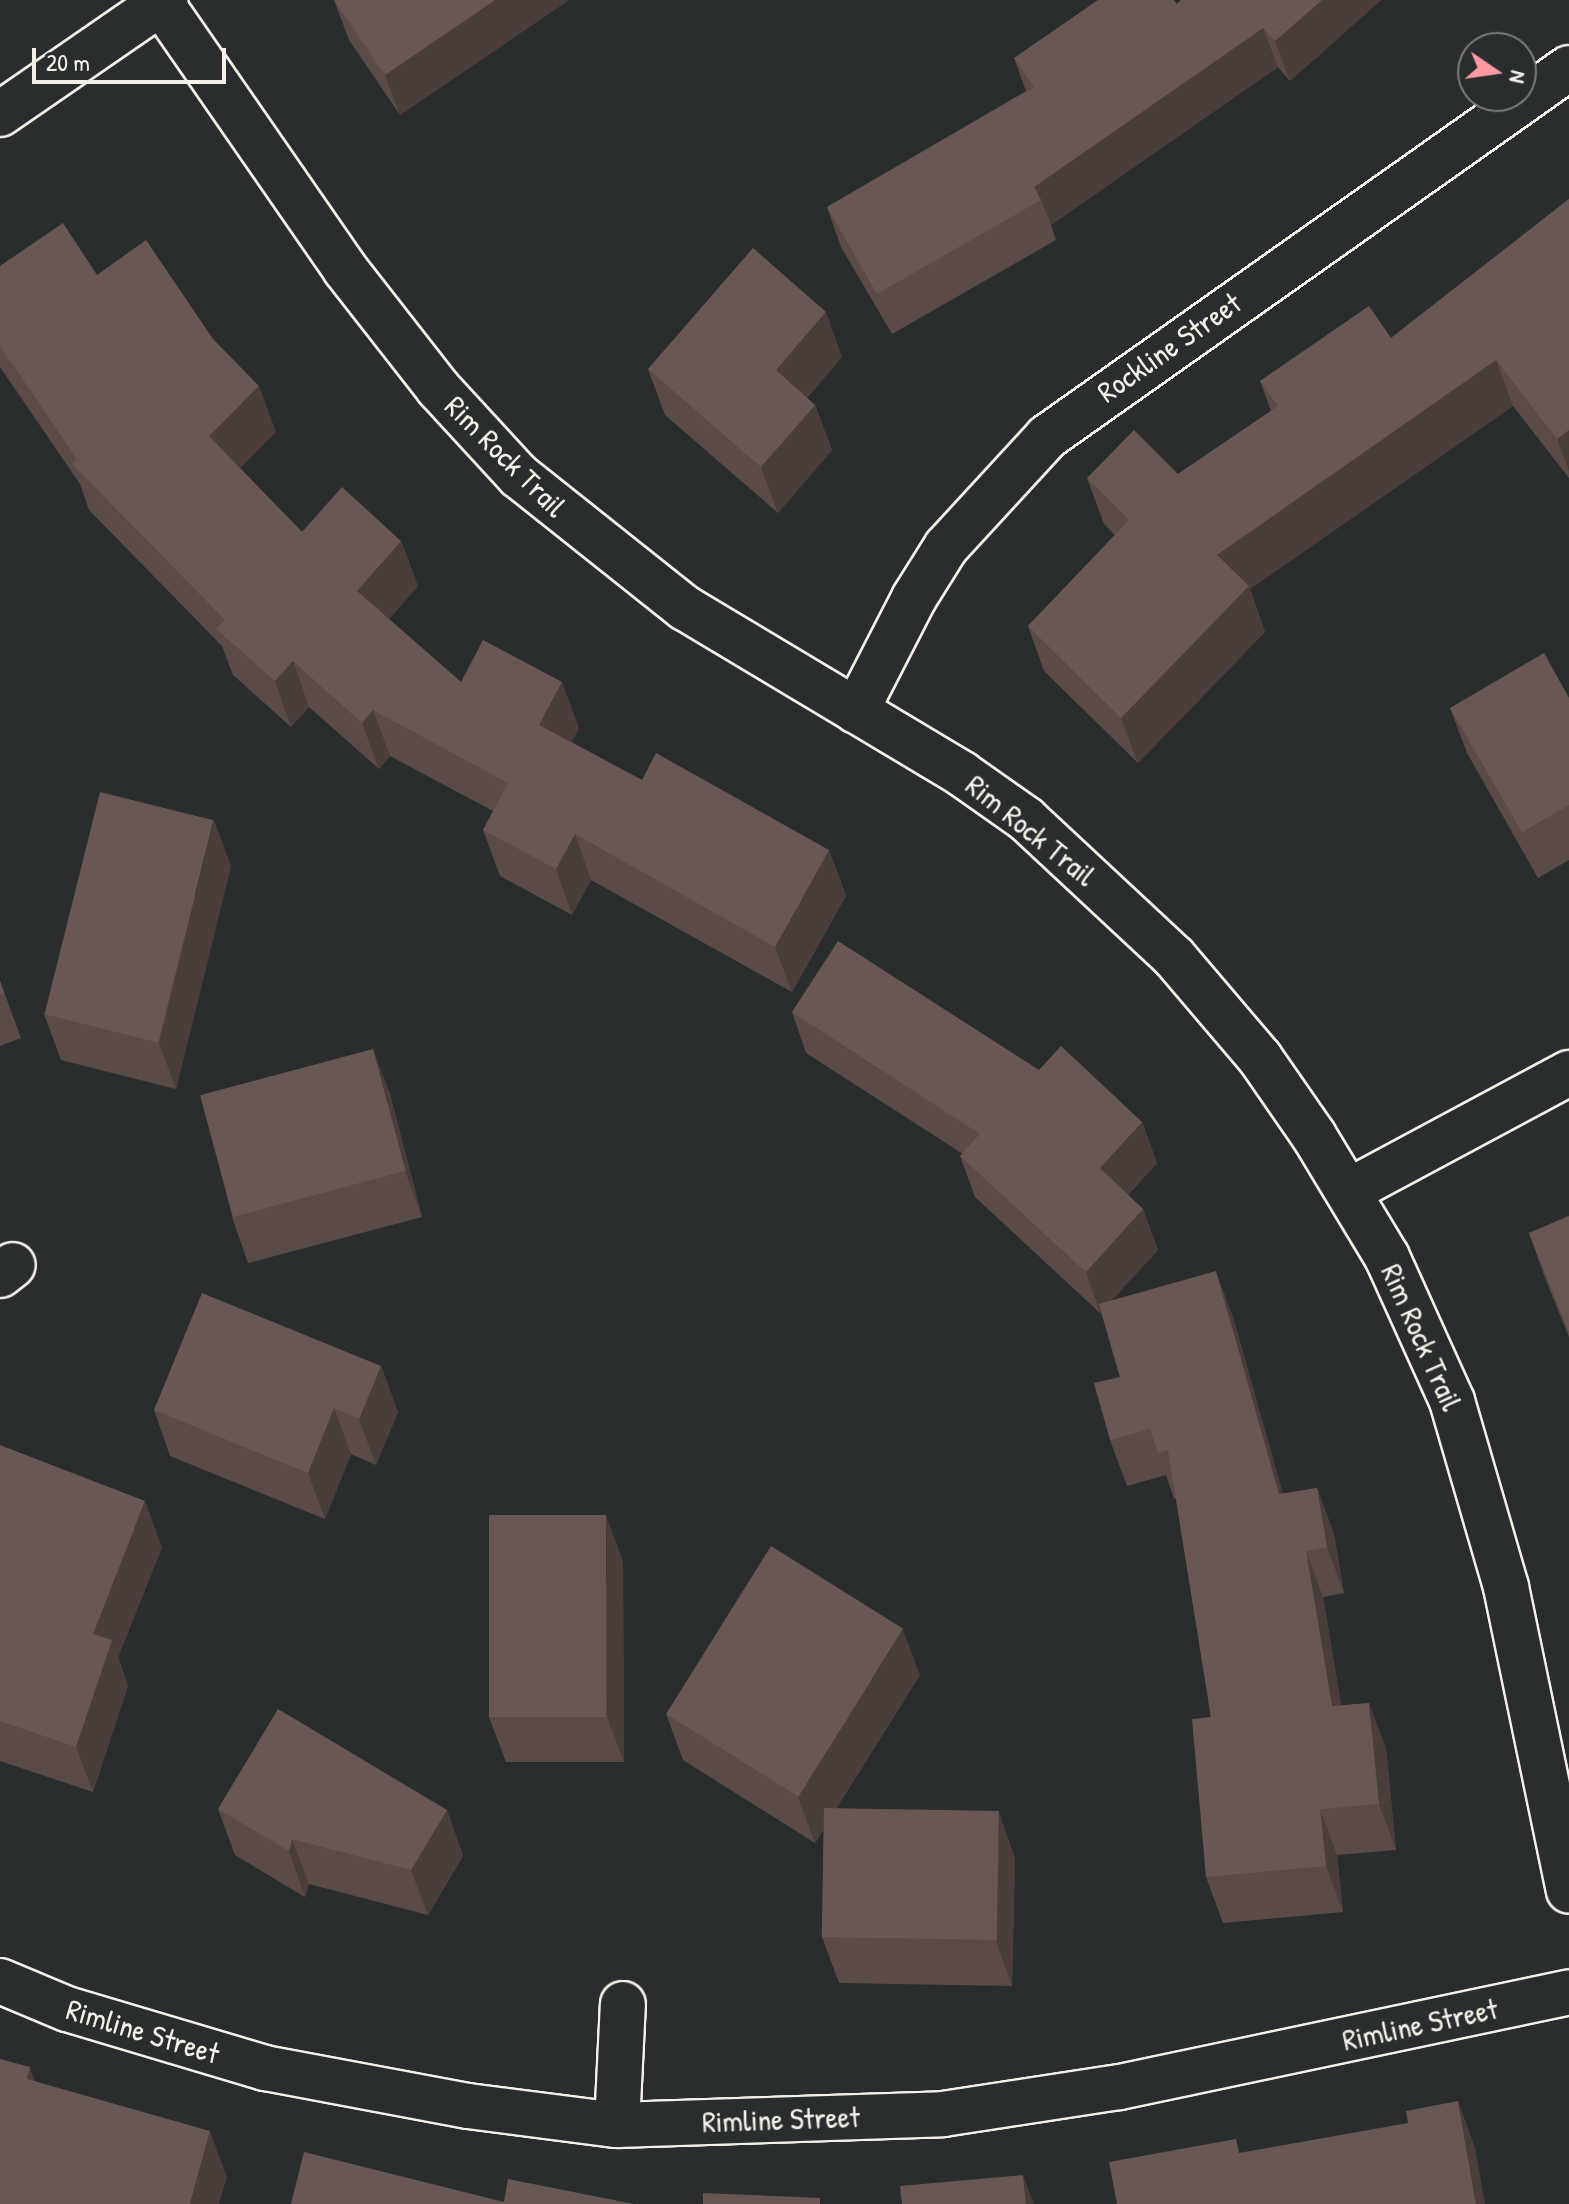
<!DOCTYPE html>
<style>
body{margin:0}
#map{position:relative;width:1569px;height:2204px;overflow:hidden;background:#2a2d2e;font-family:"Patrick Hand",sans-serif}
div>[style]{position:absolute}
.roads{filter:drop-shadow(2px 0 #f4f1e8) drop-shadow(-2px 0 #f4f1e8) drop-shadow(0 2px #f4f1e8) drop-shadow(0 -2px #f4f1e8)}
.street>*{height:44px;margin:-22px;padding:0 22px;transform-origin:22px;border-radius:22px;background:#2a2d2e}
.secondary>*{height:44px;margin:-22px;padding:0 22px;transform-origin:22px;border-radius:22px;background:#2a2d2e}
.wall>*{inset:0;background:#5a4b47}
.shaded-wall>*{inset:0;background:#4a3d3a}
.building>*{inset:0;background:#695753;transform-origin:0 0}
span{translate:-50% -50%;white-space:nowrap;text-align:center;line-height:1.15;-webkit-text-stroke:6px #2a2d2e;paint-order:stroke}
.street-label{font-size:30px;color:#f4f1e8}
.north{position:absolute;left:1457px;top:32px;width:80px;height:80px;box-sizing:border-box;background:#2a2d2e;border:2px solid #7b7b78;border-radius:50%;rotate:103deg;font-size:22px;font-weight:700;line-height:32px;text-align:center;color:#f4f1e8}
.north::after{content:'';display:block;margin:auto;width:28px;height:36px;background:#ff9aa2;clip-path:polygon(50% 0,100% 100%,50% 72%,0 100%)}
.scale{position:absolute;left:32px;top:48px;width:194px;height:36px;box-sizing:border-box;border:4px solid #f4f1e8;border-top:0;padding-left:10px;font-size:24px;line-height:28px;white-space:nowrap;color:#f4f1e8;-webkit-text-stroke:6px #2a2d2e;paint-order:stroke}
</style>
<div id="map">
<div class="roads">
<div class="street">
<div style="left:0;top:114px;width:201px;rotate:-34.6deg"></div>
<div style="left:856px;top:711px;width:127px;rotate:-62.8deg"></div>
<div style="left:914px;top:598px;width:60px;rotate:-57.9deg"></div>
<div style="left:946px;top:547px;width:149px;rotate:-47.4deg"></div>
<div style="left:1047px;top:437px;width:639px;rotate:-35.26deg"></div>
<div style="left:1349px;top:1191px;width:250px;rotate:-28.2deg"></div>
<div style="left:0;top:1275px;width:16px;rotate:-38deg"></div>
<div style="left:0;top:1981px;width:73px;rotate:22.7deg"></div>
<div style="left:67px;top:2009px;width:207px;rotate:16.6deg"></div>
<div style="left:265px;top:2068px;width:207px;rotate:10.6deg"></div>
<div style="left:468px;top:2106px;width:150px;rotate:7.3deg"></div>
<div style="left:617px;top:2125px;width:326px;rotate:-1.9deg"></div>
<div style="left:943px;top:2114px;width:179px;rotate:-8.7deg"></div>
<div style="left:1120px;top:2087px;width:459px;rotate:-11.9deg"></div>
<div style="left:617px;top:2125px;width:121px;rotate:-87.2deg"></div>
</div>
<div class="secondary">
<div style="left:159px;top:0;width:327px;rotate:55.3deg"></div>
<div style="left:345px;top:269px;width:151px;rotate:52deg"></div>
<div style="left:438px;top:388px;width:120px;rotate:47.4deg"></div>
<div style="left:519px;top:476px;width:212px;rotate:38.5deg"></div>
<div style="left:685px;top:608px;width:323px;rotate:30.9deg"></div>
<div style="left:962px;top:774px;width:78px;rotate:35.1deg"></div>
<div style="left:1026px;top:819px;width:202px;rotate:43deg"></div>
<div style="left:1174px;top:957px;width:133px;rotate:49.6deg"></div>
<div style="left:1260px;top:1058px;width:95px;rotate:55.3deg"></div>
<div style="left:1314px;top:1136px;width:141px;rotate:58.9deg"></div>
<div style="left:1387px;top:1257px;width:158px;rotate:65.7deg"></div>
<div style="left:1452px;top:1401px;width:194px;rotate:73.8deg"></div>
<div style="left:1506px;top:1587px;width:310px;rotate:78.3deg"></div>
</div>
</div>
<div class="wall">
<div style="clip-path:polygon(334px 0,569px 0,400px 115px,349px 40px)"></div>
<div style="clip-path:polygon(1181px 0,1381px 0,1290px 81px,1278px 67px,1051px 225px,1056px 240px,892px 334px,841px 247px,827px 207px,1026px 91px,1014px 58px,1177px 4px)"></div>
<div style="clip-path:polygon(1569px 199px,1569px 478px,1513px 406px,1250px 589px,1265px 632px,1138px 763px,1044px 671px,1028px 626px,1115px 535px,1104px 524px,1087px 478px,1178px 474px,1271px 411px,1260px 381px,1391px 338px)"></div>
<div style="clip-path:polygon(0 266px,97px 275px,276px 432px,240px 468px,302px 532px,401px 541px,418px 586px,389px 619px,461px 682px,579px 728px,571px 742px,642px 780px,829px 850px,846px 896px,792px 992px,591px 880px,572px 915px,500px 876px,483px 830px,493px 811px,390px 756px,379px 769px,309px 707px,291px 727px,233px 675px,222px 646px,89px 510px,80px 484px,0 367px)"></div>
<div style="clip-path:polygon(842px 357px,807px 398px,815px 405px,832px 450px,778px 513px,665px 415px,648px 369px)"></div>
<div style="clip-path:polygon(1569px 698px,1569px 860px,1538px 878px,1467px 753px,1450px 708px)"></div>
<div style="clip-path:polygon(231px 866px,176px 1089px,61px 1060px,44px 1014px)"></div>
<div style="clip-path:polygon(0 981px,21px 1038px,0 1046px)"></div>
<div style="clip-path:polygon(792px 1012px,1039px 1070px,1142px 1122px,1157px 1163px,1128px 1195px,1143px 1209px,1158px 1250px,1111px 1301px,1233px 1317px,1283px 1494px,1317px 1488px,1334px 1534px,1344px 1593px,1323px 1597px,1341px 1705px,1386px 1748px,1396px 1850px,1337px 1855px,1343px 1912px,1223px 1923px,1206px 1877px,1211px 1717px,1176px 1498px,1174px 1499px,1166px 1475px,1127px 1486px,1110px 1440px,1120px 1377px,1101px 1312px,1100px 1313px,975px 1197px,960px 1156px,963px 1154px,806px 1053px)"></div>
<div style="clip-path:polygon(390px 1094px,422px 1217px,248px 1263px,232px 1217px)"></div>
<div style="clip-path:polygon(1569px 1216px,1569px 1337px,1545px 1278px,1529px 1233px)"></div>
<div style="clip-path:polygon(381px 1366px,398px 1412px,376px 1465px,351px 1454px,325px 1519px,170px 1456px,154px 1410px)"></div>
<div style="clip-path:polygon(0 1445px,162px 1547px,118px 1657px,128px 1686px,93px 1792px,0 1761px)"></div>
<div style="clip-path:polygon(623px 1561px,624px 1762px,506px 1762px,489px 1717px)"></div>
<div style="clip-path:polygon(920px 1675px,836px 1809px,1015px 1858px,1012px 1986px,839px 1983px,822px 1937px,824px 1829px,815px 1843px,683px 1760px,666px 1714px)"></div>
<div style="clip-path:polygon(218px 1809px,447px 1810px,463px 1856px,428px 1915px,309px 1884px,305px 1897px,235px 1855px)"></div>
</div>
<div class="shaded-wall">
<div style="clip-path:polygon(495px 0,569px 0,400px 115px,385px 75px)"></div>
<div style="clip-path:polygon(1322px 0,1381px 0,1290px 81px,1275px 41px)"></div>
<div style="clip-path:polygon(1263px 28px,1278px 67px,1051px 225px,1041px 200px,1034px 187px)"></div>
<div style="clip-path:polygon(826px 312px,842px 357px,792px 415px,776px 370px)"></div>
<div style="clip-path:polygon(1496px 360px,1513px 406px,1250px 589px,1265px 632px,1138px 763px,1121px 718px,1217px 555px)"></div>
<div style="clip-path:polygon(259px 386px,276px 432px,225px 482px,209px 436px)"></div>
<div style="clip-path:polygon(815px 405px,832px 450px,778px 513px,761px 467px)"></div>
<div style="clip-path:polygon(1569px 430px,1569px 471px,1557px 439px)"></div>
<div style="clip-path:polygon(401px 541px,418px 586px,374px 636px,357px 591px)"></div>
<div style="clip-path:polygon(293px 661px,309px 707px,291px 727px,275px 681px)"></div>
<div style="clip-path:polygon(562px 682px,579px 728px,556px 771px,539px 725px)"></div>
<div style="clip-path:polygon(373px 710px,390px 756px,379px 769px,362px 723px)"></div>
<div style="clip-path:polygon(214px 820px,231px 866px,176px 1089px,159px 1043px)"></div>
<div style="clip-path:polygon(575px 834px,591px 880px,572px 915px,556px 869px)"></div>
<div style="clip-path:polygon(829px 850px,846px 896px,792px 992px,775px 947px)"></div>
<div style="clip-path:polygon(373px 1049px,390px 1094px,422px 1217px,405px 1171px)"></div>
<div style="clip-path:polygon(1142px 1122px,1157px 1163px,1114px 1209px,1100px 1168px)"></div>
<div style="clip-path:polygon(1143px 1209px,1158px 1250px,1100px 1313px,1086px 1272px)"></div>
<div style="clip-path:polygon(1216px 1271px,1233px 1317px,1296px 1540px,1279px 1494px)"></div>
<div style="clip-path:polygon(381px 1366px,398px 1412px,376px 1465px,359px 1419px)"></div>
<div style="clip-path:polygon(334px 1408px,351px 1454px,325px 1519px,308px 1473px)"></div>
<div style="clip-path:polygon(1317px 1488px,1334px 1534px,1344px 1593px,1327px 1547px)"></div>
<div style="clip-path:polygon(145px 1501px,162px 1547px,118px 1657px,128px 1686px,93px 1792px,76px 1747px,93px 1634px)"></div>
<div style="clip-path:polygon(606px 1515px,623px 1561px,624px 1762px,607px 1717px)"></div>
<div style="clip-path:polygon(1306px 1551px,1323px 1597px,1349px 1752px,1332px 1706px)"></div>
<div style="clip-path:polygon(903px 1630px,920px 1675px,815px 1843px,798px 1797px)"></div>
<div style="clip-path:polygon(1369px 1703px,1386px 1748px,1396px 1850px,1379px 1804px)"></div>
<div style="clip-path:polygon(1320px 1809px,1337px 1855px,1343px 1912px,1326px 1866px)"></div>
<div style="clip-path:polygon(447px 1810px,463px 1856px,428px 1915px,411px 1870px)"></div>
<div style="clip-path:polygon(999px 1812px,1015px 1858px,1012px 1986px,996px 1941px)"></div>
<div style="clip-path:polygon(292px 1839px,309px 1884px,305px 1897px,289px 1851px)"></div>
<div style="clip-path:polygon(30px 2067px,46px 2113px,27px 2079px)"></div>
<div style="clip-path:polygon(1458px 2101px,1475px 2147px,1485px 2204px,1476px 2204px)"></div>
<div style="clip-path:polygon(210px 2131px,227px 2177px,219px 2204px,190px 2204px)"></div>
<div style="clip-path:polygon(1023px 2175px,1034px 2204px,1026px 2204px)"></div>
</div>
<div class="building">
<div style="clip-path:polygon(334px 0,495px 0,385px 75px)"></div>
<div style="clip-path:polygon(1098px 0,1174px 0,1177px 4px,1181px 0,1322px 0,1275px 41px,1263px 28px,1034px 187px,1041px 200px,877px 294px,827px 207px,1034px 87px,1014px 58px)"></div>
<div style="clip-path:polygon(1569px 199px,1569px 430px,1557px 439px,1496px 360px,1217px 555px,1249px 586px,1121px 718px,1028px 626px,1129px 520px,1087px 478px,1134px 430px,1178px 474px,1278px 406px,1260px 381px,1369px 306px,1391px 338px)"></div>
<div style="clip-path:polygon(63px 223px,97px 275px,146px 240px,213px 339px,259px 386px,209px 436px,302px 532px,342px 487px,401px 541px,357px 591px,461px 682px,483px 640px,562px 682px,539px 725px,642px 780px,656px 753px,829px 850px,775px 947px,575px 834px,556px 869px,483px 830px,508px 783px,373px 710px,362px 723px,293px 661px,275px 681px,216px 629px,225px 620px,72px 464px,77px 459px,0 346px,0 266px)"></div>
<div style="clip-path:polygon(753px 248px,826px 312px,776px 370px,815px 405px,761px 467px,648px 369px)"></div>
<div style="clip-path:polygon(1544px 653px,1569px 698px,1569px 805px,1522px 832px,1450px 708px)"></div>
<div style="left:100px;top:792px;width:117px;height:229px;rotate:14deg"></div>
<div style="clip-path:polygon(838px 941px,1039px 1070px,1061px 1046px,1142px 1122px,1100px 1168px,1143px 1209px,1086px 1272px,960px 1156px,980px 1134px,792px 1012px)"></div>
<div style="clip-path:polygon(0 981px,4px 993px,0 994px)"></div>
<div style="left:373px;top:1049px;width:126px;height:179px;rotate:75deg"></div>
<div style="clip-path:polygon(1569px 1216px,1569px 1332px,1529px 1233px)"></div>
<div style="clip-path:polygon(1216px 1271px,1279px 1494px,1317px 1488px,1327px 1547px,1306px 1551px,1332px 1706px,1369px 1703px,1379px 1804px,1320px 1809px,1326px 1866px,1206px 1877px,1192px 1719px,1211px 1717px,1168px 1450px,1158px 1453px,1150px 1429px,1110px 1440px,1094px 1383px,1120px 1377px,1099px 1304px)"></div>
<div style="clip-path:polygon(202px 1293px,381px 1366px,359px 1419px,334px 1408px,308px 1473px,154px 1410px)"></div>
<div style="clip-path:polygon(0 1445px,145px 1501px,93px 1634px,112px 1640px,76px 1747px,0 1721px)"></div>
<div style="left:606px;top:1515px;width:202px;height:117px;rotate:90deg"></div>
<div style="left:771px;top:1546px;width:156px;height:198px;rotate:32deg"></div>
<div style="clip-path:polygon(278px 1709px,447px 1810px,411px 1870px,292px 1839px,289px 1851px,218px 1809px)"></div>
<div style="left:824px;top:1808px;width:175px;height:129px;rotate:1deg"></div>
<div style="clip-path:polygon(0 2059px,30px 2067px,27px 2079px,210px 2131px,190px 2204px,0 2204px)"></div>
<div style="clip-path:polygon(1458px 2101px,1476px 2204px,1117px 2204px,1109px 2162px,1236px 2139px,1239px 2153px,1408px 2123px,1406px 2111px)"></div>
<div style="clip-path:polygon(304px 2152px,504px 2202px,508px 2179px,634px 2204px,291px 2204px)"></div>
<div style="clip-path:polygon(1023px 2175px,1026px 2204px,902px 2204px,900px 2186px)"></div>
<div style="clip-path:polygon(703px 2193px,820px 2198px,820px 2204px,703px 2204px)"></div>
</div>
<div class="street-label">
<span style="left:1169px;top:347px;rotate:-35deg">Rockline Street</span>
<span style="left:506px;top:456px;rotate:45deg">Rim Rock Trail</span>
<span style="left:1031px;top:830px;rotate:39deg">Rim Rock Trail</span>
<span style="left:1422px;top:1337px;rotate:66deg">Rim Rock Trail</span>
<span style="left:1420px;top:2024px;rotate:-12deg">Rimline Street</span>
<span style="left:143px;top:2031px;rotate:17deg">Rimline Street</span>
<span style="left:781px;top:2119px;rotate:-2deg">Rimline Street</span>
</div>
<div class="north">N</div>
<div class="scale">20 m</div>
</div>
